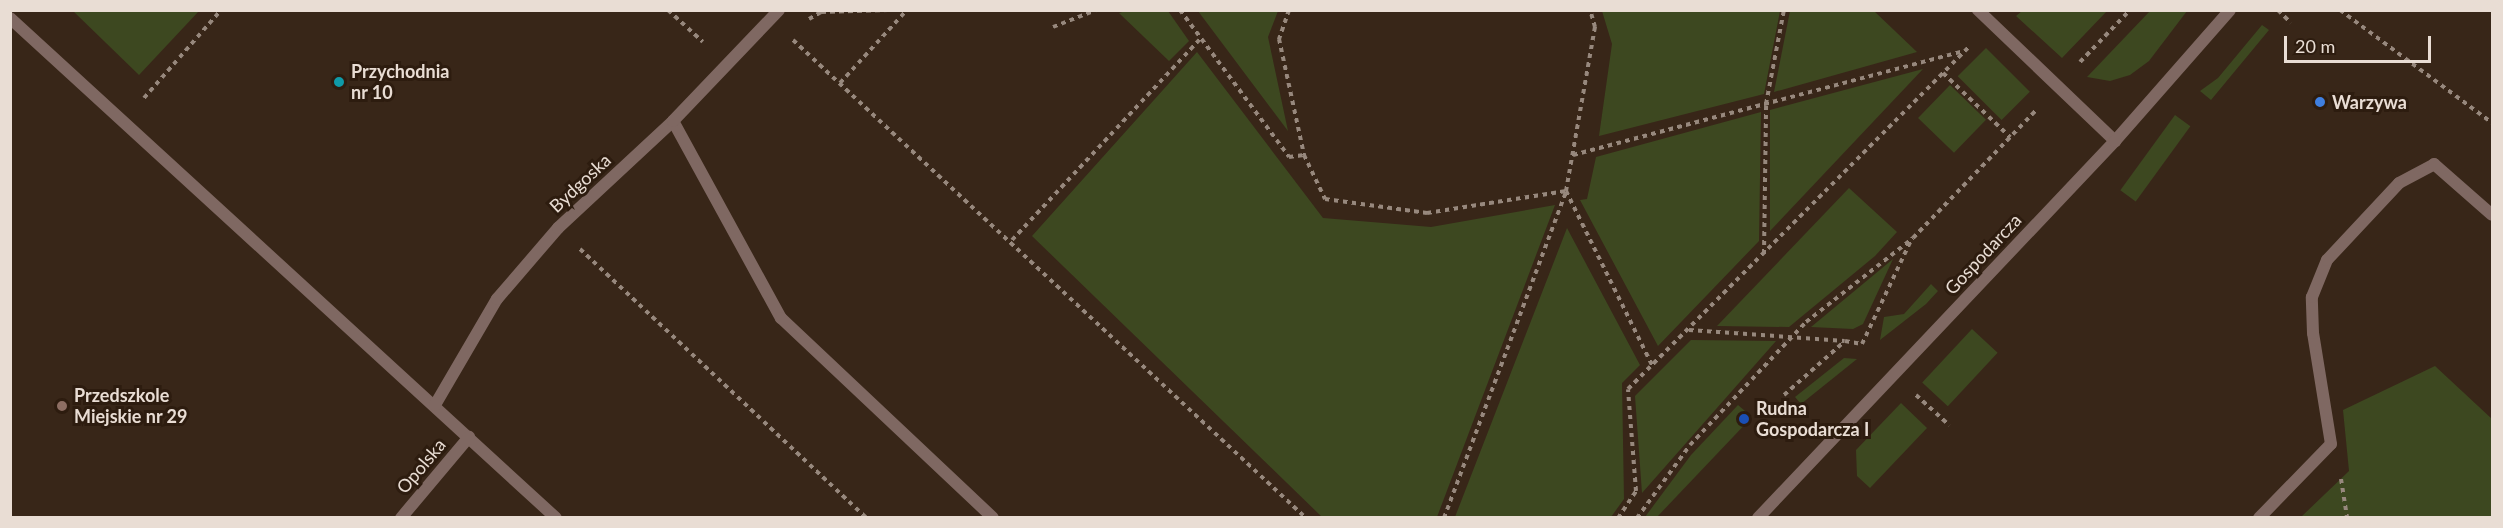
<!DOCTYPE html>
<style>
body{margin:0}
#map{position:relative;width:2503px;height:528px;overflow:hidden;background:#382618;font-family:Lato,sans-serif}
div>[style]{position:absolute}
.green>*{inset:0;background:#3d4820;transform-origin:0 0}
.path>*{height:4px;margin-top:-2px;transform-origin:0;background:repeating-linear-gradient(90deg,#97887d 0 4.5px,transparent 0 9px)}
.service>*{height:12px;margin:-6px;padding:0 6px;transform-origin:6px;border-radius:6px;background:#7f6862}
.minor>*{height:12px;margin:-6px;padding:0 6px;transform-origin:6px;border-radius:6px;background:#7f6862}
.dots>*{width:16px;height:16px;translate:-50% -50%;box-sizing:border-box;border:3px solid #2d1c0f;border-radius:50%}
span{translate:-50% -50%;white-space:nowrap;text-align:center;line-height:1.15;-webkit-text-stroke:6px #2d1c0f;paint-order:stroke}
.poi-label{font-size:18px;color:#e9ddd4;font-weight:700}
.left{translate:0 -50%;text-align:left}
.street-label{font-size:18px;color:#e9ddd4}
.frame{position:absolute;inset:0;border:12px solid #e9ddd4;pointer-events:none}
.scale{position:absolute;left:2284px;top:36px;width:147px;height:27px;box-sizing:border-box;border:3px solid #e9ddd4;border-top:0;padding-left:8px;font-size:18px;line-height:21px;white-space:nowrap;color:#e9ddd4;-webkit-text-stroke:4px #2d1c0f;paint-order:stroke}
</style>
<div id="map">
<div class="green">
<div style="clip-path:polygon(1129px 10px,1168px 11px,1189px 41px,1169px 61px,1119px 13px)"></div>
<div style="clip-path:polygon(73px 11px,199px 11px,139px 75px)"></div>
<div style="clip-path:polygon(1198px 11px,1278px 11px,1268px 37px,1288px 131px)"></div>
<div style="clip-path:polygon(1602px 11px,1780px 11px,1764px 94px,1599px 136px,1612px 44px)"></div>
<div style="clip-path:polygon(1790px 11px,1874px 11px,1917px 52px,1774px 92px)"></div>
<div style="clip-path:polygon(2022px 11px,2022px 10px,2107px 11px,2062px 58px,2016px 16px)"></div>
<div style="clip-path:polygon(2150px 11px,2187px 11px,2149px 61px,2130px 75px,2110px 81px,2087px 77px)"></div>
<div style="clip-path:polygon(2262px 25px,2269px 30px,2211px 100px,2200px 91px,2218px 78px)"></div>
<div style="left:1986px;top:48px;width:62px;height:40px;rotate:45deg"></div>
<div style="clip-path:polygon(1197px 52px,1323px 218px,1431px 227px,1555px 205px,1437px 517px,1322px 517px,1032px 236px)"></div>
<div style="clip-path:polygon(1923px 69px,1770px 231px,1770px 110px)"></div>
<div style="left:1950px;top:85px;width:50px;height:46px;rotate:44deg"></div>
<div style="clip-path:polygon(1761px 112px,1759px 241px,1658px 346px,1580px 200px,1587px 199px,1596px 157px)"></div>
<div style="left:2175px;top:115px;width:19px;height:93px;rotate:36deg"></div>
<div style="clip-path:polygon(1849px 188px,1897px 232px,1875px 256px,1789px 327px,1717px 326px)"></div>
<div style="clip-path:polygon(1567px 228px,1640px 365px,1622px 383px,1624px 499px,1611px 517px,1455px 517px)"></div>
<div style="clip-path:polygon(1893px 259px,1863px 324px,1853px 329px,1811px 327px)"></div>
<div style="clip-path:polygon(1931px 284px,1938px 291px,1926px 304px,1880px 340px,1884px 317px,1904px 314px)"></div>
<div style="left:1972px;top:329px;width:35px;height:73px;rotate:43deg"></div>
<div style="clip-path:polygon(1691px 340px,1776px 341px,1642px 493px,1635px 396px)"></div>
<div style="clip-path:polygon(1844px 358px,1857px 359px,1801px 404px,1795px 397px)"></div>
<div style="clip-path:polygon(2435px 366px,2492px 419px,2492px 517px,2301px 517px,2349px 471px,2343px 410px)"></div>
<div style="clip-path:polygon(1901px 403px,1927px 428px,1870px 488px,1857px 476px,1856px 450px)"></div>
<div style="clip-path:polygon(1738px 405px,1752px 417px,1657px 517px,1645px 517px,1691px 455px)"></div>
</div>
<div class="path">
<div style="left:668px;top:10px;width:47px;rotate:42.4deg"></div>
<div style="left:1180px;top:10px;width:183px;rotate:53.4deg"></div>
<div style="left:1289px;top:157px;width:15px;rotate:-8deg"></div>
<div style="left:1304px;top:155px;width:49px;rotate:64.5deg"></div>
<div style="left:1325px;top:199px;width:103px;rotate:7.8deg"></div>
<div style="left:1427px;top:213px;width:141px;rotate:-9deg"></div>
<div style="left:1566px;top:191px;width:194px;rotate:63.7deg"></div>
<div style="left:1289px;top:10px;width:31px;rotate:109deg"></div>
<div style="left:1279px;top:39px;width:119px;rotate:77.8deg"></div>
<div style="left:2278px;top:10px;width:18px;rotate:45deg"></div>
<div style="left:2340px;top:10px;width:189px;rotate:36.6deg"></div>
<div style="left:809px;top:19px;width:14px;rotate:-30deg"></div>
<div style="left:821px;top:12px;width:67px;rotate:-1.7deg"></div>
<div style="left:1053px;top:27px;width:46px;rotate:-21.6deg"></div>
<div style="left:793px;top:40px;width:701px;rotate:42.98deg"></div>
<div style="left:2080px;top:62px;width:72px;rotate:-46.1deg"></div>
<div style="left:1943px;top:73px;width:93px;rotate:43.7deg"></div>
<div style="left:840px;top:83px;width:99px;rotate:-47.5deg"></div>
<div style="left:144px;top:98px;width:117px;rotate:-48.8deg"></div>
<div style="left:1573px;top:155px;width:405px;rotate:-14.9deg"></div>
<div style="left:1012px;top:240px;width:277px;rotate:-46.9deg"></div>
<div style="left:580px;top:249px;width:393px;rotate:43.2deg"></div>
<div style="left:1764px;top:254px;width:150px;rotate:-89.2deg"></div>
<div style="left:1766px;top:104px;width:96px;rotate:-79.2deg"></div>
<div style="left:1689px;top:330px;width:156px;rotate:4deg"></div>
<div style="left:1784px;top:395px;width:81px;rotate:-41.5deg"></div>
<div style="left:1845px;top:341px;width:17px;rotate:10deg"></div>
<div style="left:1862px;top:344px;width:117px;rotate:-64.7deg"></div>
<div style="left:1916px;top:395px;width:45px;rotate:42.3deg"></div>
<div style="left:2341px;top:479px;width:39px;rotate:81deg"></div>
<div style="left:1444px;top:518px;width:349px;rotate:-69.5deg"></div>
<div style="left:1566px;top:191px;width:167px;rotate:-80deg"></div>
<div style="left:1595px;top:27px;width:18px;rotate:-106deg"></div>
<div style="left:1618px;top:518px;width:32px;rotate:-56deg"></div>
<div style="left:1636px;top:491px;width:102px;rotate:-94.5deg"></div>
<div style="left:1628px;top:389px;width:483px;rotate:-45.1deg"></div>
<div style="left:1637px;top:518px;width:90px;rotate:-54deg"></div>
<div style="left:1690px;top:445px;width:169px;rotate:-46.7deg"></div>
<div style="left:1806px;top:322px;width:136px;rotate:-38.1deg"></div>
<div style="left:1913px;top:238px;width:178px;rotate:-46.1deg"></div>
</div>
<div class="service">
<div style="left:1978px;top:10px;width:190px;rotate:43.7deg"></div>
<div style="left:10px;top:18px;width:740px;rotate:42.48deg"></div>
<div style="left:673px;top:121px;width:225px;rotate:61.3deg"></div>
<div style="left:781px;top:318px;width:291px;rotate:43.3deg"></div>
<div style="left:2259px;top:518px;width:103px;rotate:-45.8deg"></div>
<div style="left:2331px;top:444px;width:112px;rotate:-99.2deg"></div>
<div style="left:2313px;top:333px;width:36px;rotate:-92deg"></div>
<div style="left:2312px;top:297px;width:40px;rotate:-68deg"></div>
<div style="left:2327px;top:260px;width:105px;rotate:-46.9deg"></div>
<div style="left:2399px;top:183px;width:40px;rotate:-28deg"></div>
<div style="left:2434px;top:164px;width:77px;rotate:41.3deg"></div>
</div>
<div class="minor">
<div style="left:435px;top:405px;width:123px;rotate:-59.7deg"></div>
<div style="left:497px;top:299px;width:94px;rotate:-49.3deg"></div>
<div style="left:558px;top:228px;width:157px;rotate:-42.9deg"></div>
<div style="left:673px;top:121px;width:153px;rotate:-46.3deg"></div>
<div style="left:401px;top:518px;width:106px;rotate:-50deg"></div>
<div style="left:1758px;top:518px;width:519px;rotate:-46.56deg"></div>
<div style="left:2115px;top:141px;width:174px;rotate:-48.7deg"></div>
</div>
<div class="dots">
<div style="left:339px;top:82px;background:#0f9aa8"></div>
<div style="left:2320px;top:102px;background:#3f7fe0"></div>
<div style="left:62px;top:406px;background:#8d6e63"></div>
<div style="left:1744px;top:419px;background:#1a4fb4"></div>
</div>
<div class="poi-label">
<span class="left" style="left:351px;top:82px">Przychodnia<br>nr 10</span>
<span class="left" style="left:2332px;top:102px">Warzywa</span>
<span class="left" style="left:74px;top:406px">Przedszkole<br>Miejskie nr 29</span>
<span class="left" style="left:1756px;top:419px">Rudna<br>Gospodarcza I</span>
</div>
<div class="street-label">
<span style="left:580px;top:183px;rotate:-43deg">Bydgoska</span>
<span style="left:1983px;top:254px;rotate:-47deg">Gospodarcza</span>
<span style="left:421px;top:466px;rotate:-50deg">Opolska</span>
</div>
<div class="frame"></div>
<div class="scale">20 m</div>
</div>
